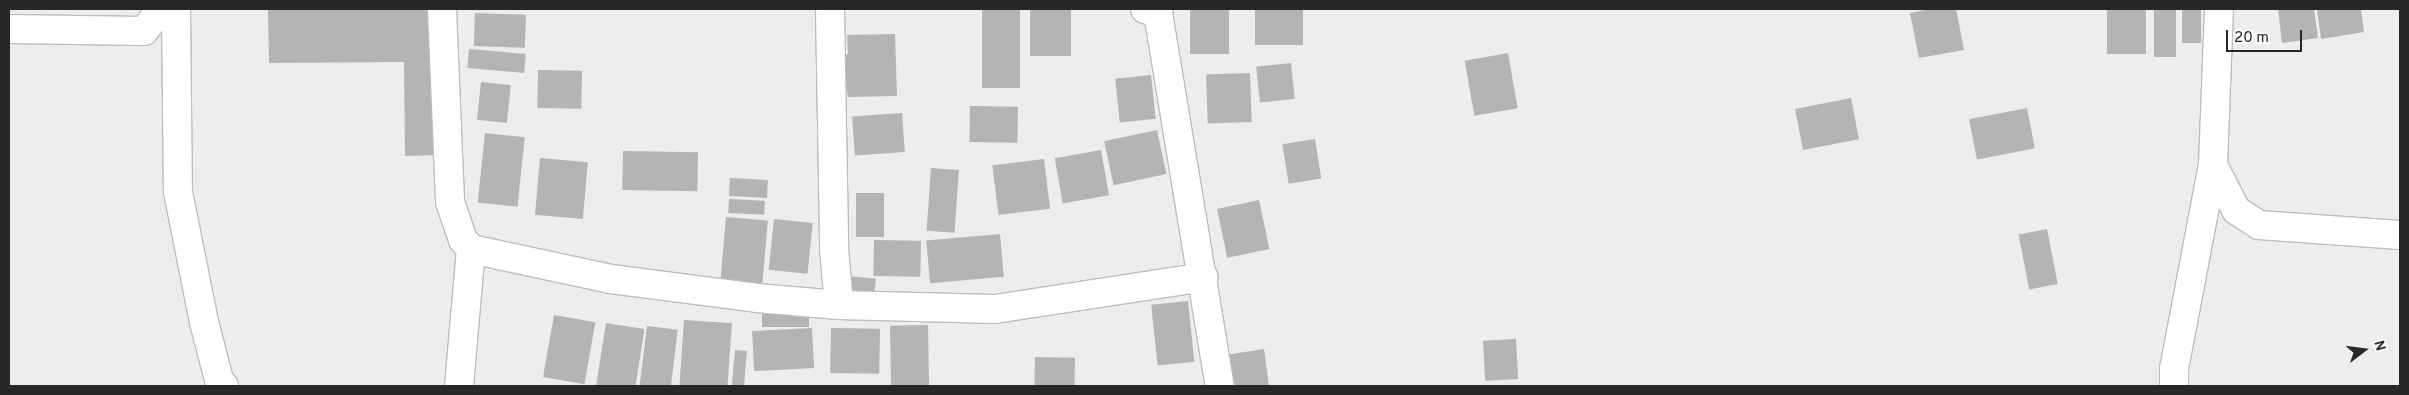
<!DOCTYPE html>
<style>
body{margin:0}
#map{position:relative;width:2409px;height:395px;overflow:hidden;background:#ebedef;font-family:Overpass,sans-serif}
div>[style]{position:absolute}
.building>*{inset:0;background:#b5b3b5;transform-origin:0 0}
.roads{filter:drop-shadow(1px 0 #bcbdbf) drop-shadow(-1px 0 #bcbdbf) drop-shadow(0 1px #bcbdbf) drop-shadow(0 -1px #bcbdbf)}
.minor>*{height:28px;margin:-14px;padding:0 14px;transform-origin:14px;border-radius:14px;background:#fff}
span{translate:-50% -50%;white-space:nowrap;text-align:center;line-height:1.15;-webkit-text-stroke:5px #f9fbfd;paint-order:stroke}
.frame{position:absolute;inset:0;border:10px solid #262728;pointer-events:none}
.north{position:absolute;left:2339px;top:325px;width:50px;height:50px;-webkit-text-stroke:4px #f9fbfd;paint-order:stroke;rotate:75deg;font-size:14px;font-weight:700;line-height:20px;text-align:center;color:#262728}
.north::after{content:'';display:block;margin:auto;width:18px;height:22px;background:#262728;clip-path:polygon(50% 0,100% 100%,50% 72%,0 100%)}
.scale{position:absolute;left:2226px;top:30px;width:76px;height:22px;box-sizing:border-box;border:2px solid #262728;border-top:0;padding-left:6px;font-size:15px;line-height:18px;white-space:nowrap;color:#262728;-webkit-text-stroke:4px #f9fbfd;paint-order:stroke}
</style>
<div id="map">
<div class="building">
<div style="clip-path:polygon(268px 9px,434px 9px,436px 155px,405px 156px,404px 62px,269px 63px)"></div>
<div style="left:982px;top:9px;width:38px;height:79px"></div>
<div style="left:1030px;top:9px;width:41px;height:47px"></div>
<div style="left:1190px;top:9px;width:39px;height:45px"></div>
<div style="left:1255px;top:9px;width:48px;height:36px"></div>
<div style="clip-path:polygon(1931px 9px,1956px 9px,1964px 50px,1919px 58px,1910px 13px)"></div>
<div style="left:2107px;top:9px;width:39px;height:45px"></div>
<div style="left:2154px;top:9px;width:22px;height:48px"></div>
<div style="left:2182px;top:9px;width:19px;height:34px"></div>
<div style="clip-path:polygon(2278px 9px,2314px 9px,2318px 38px,2282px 43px)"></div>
<div style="clip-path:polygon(2317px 9px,2361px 9px,2364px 32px,2321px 39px)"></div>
<div style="left:475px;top:13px;width:51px;height:33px;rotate:2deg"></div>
<div style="clip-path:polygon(895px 34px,897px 96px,848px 97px,842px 55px,848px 54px,847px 35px)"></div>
<div style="left:469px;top:49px;width:57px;height:19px;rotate:5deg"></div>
<div style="left:1508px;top:53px;width:56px;height:44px;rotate:80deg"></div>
<div style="left:1291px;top:63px;width:36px;height:35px;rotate:84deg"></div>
<div style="left:538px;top:70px;width:44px;height:38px;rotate:1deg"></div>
<div style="left:1250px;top:73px;width:49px;height:44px;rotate:88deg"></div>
<div style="left:1151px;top:75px;width:44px;height:36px;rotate:84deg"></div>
<div style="left:481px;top:82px;width:30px;height:38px;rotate:6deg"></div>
<div style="left:1851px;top:98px;width:42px;height:57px;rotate:79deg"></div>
<div style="left:970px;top:106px;width:48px;height:36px;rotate:1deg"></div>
<div style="left:2027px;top:108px;width:41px;height:59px;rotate:79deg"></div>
<div style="left:902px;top:113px;width:39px;height:50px;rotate:86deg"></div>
<div style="left:1157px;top:130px;width:45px;height:54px;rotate:78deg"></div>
<div style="left:485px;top:133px;width:40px;height:70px;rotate:6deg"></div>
<div style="left:1315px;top:139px;width:40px;height:33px;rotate:81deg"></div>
<div style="left:1101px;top:150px;width:46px;height:47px;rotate:80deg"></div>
<div style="left:623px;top:151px;width:75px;height:39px;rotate:1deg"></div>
<div style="left:540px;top:158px;width:48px;height:57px;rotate:5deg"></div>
<div style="left:1044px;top:159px;width:50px;height:52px;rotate:83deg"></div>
<div style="left:931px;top:168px;width:28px;height:63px;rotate:4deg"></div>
<div style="left:730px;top:178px;width:38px;height:18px;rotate:3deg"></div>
<div style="left:856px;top:193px;width:28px;height:44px"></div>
<div style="left:729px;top:199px;width:36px;height:14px;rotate:3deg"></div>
<div style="left:1259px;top:200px;width:50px;height:43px;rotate:78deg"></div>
<div style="left:726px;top:217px;width:42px;height:65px;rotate:5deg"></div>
<div style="left:774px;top:219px;width:39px;height:51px;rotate:6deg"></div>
<div style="left:2047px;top:229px;width:56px;height:29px;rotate:79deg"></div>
<div style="left:1000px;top:234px;width:43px;height:74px;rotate:85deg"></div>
<div style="left:874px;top:240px;width:47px;height:36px;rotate:1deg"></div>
<div style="left:849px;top:276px;width:27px;height:20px;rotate:6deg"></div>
<div style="left:1188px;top:301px;width:61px;height:37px;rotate:84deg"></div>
<div style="left:809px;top:311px;width:16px;height:47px;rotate:90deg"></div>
<div style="left:554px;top:315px;width:42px;height:63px;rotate:10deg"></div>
<div style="left:684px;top:320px;width:48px;height:66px;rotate:4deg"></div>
<div style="left:606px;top:323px;width:39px;height:64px;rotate:9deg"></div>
<div style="left:928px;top:325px;width:61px;height:38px;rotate:89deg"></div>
<div style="left:647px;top:326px;width:31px;height:60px;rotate:7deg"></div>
<div style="left:812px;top:328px;width:40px;height:60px;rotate:87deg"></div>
<div style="left:831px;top:328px;width:49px;height:45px;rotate:1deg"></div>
<div style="left:1516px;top:339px;width:40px;height:33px;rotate:87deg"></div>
<div style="clip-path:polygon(1264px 349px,1269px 386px,1224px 386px,1219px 356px)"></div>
<div style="left:735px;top:350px;width:12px;height:36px;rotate:5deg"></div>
<div style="left:1035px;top:357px;width:40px;height:29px;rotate:1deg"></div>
</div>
<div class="roads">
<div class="minor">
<div style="left:176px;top:9px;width:183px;rotate:89.4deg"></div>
<div style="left:178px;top:192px;width:133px;rotate:78.7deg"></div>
<div style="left:204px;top:322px;width:60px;rotate:75.5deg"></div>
<div style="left:219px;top:380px;width:8px;rotate:50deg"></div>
<div style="left:442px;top:9px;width:193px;rotate:87.6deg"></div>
<div style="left:450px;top:202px;width:40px;rotate:71.1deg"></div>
<div style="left:463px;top:240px;width:12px;rotate:48deg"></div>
<div style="left:471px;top:249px;width:143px;rotate:12.1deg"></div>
<div style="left:611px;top:279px;width:147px;rotate:7.4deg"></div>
<div style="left:757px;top:298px;width:82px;rotate:4.9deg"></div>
<div style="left:839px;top:305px;width:156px;rotate:1.5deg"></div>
<div style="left:995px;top:309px;width:211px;rotate:-8.7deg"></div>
<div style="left:830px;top:9px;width:240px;rotate:89deg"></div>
<div style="left:834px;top:249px;width:56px;rotate:84.9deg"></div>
<div style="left:1145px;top:9px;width:14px;rotate:17deg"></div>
<div style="left:1158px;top:13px;width:378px;rotate:80.6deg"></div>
<div style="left:9px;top:29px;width:135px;rotate:0.8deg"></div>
<div style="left:144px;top:31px;width:28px;rotate:-52deg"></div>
<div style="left:2213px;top:165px;width:51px;rotate:62.9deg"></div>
<div style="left:2236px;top:210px;width:27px;rotate:33deg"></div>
<div style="left:2259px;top:225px;width:141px;rotate:4.1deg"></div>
<div style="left:459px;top:386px;width:138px;rotate:-85deg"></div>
<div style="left:2174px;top:386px;width:17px;rotate:-90deg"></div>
<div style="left:2174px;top:369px;width:208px;rotate:-79.2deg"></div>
<div style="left:2213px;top:165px;width:156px;rotate:-87.8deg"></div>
</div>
</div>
<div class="frame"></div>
<div class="north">N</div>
<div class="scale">20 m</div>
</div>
